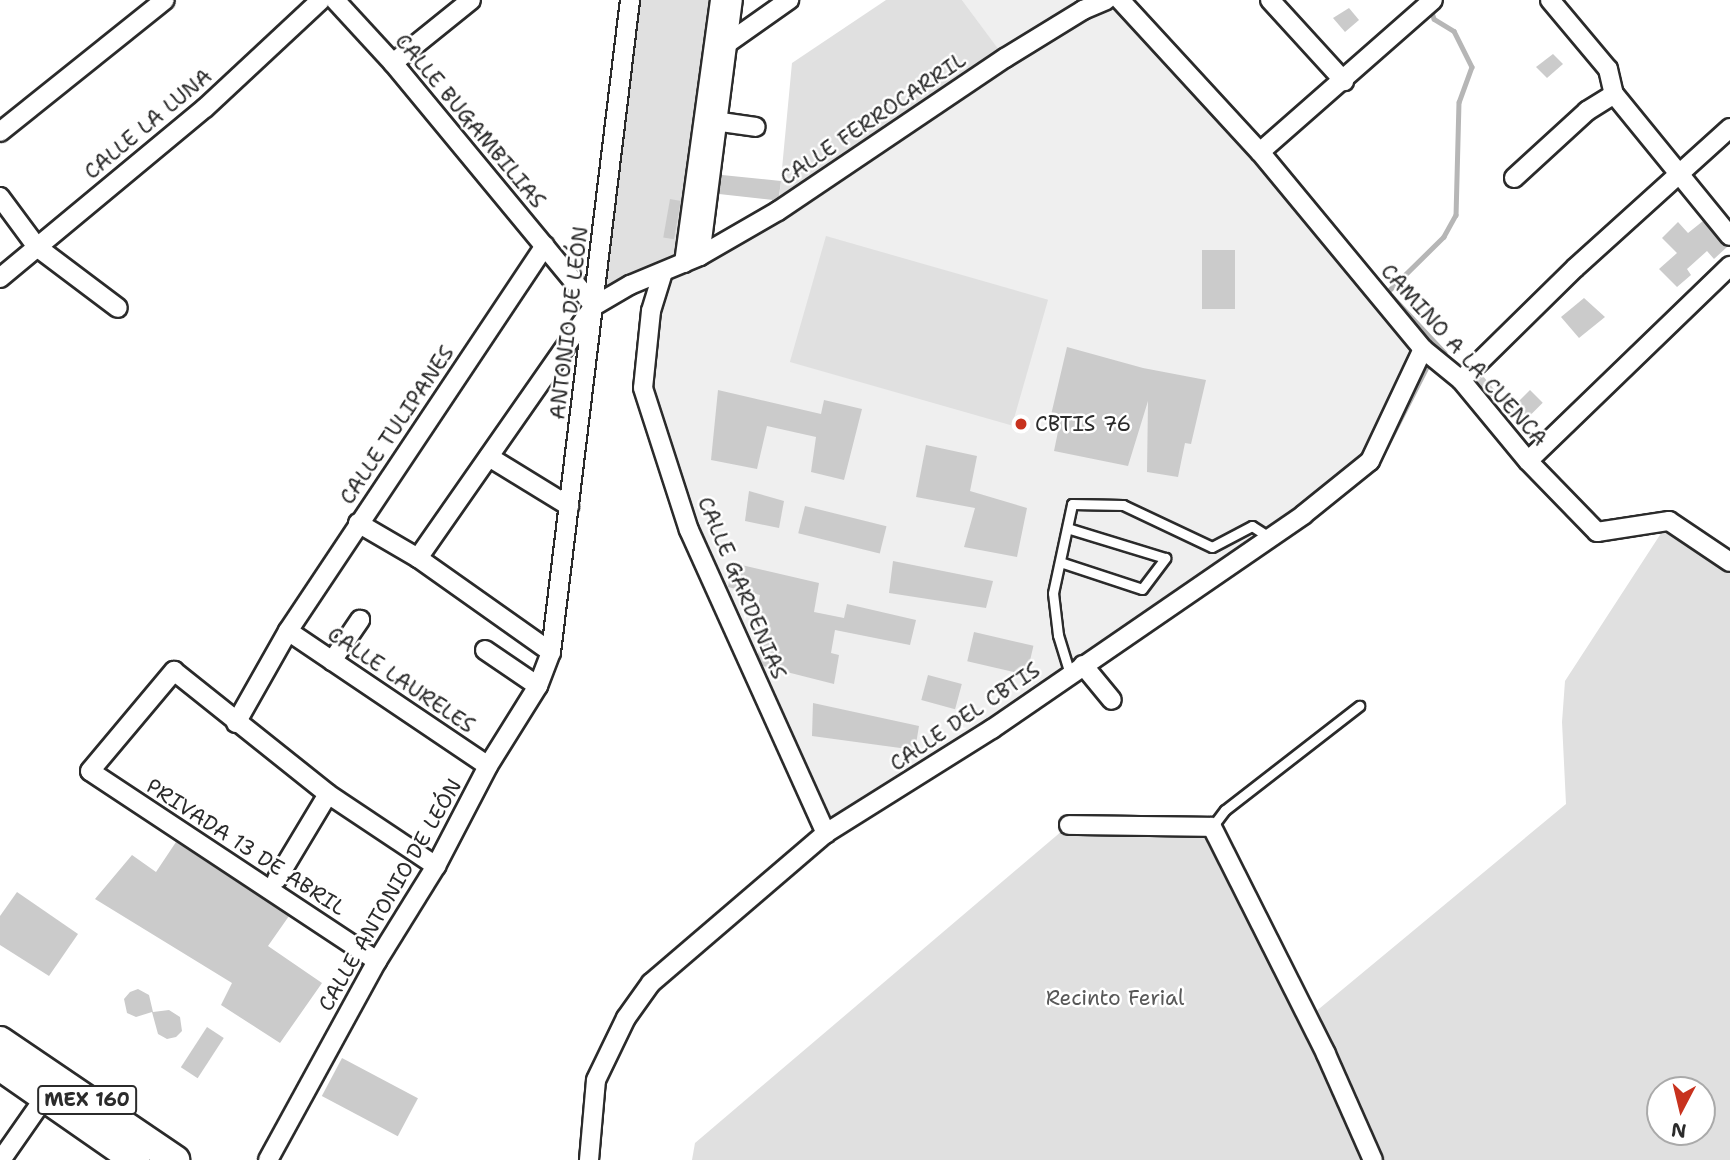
<!DOCTYPE html>
<meta charset="utf-8">
<style>
body{margin:0}
#map{position:relative;width:1730px;height:1160px;overflow:hidden;background:#fff;font-family:"Shantell Sans",sans-serif}
div>[style]{position:absolute}
.built>*{inset:0;background:#efefef}
.green>*{inset:0;background:#e0e0e0;transform-origin:0 0}
.stream>*{height:4.5px;margin:-2.25px;padding:0 2.25px;transform-origin:2.25px;border-radius:2.25px;background:#b6b6b6}
.building>*{inset:0;background:#cbcbcb;transform-origin:0 0}
.roads{filter:drop-shadow(2px 0 #2b2b2b) drop-shadow(-2px 0 #2b2b2b) drop-shadow(0 2px #2b2b2b) drop-shadow(0 -2px #2b2b2b)}
.lane>*{height:9px;margin:-4.5px;padding:0 4.5px;transform-origin:4.5px;border-radius:4.5px;background:#fff}
.street>*{height:18px;margin:-9px;padding:0 9px;transform-origin:9px;border-radius:9px;background:#fff}
.primary>*{height:28px;margin:-14px;padding:0 14px;transform-origin:14px;border-radius:14px;background:#fff}
.dots>*{width:19px;height:19px;translate:-50% -50%;box-sizing:border-box;border:4px solid #fff;border-radius:50%}
span{translate:-50% -50%;white-space:nowrap;text-align:center;line-height:1.15;-webkit-text-stroke:5px #fff;paint-order:stroke}
.shield-label span{padding:2px 5px;background:#fff;border:2px solid;border-radius:5px;-webkit-text-stroke-width:0}
.shield-label{font-size:19px;color:#2b2b2b;font-weight:700}
.street-label{font-size:21px;color:#2b2b2b}
.poi-label{font-size:21px;color:#2b2b2b}
.left{translate:0 -50%;text-align:left}
.park-label{font-size:21px;color:#585858}
.north{position:absolute;left:1646px;top:1076px;width:70px;height:70px;box-sizing:border-box;background:#fff;border:2px solid #aaa;border-radius:50%;rotate:187deg;font-size:19px;font-weight:700;line-height:28px;text-align:center;color:#2b2b2b}
.north::after{content:'';display:block;margin:auto;width:24px;height:32px;background:#c8321e;clip-path:polygon(50% 0,100% 100%,50% 72%,0 100%)}
</style>
<div id="map">
<div class="built">
<div style="clip-path:polygon(962px 0,1075px 0,1083px 10px,1120px 0,1423px 349px,1370px 461px,826px 833px,699px 551px,643px 388px,667px 269px,684px 263px,1004px 57px)"></div>
</div>
<div class="green">
<div style="clip-path:polygon(630px 0,733px 0,684px 263px,594px 306px)"></div>
<div style="clip-path:polygon(886px 0,962px 0,1005px 58px,778px 211px,792px 63px)"></div>
<div style="left:826px;top:236px;width:231px;height:131px;rotate:16deg"></div>
<div style="clip-path:polygon(evenodd,1669px 521px,1730px 565px,1730px 1160px,1373px 1160px,1308px 1018px,1566px 804px,1562px 722px,1565px 681px,1669px 521px,1660px 1090px,1702px 1090px,1702px 1132px,1660px 1132px,1660px 1090px)"></div>
<div style="clip-path:polygon(1069px 825px,1212px 827px,1370px 1160px,692px 1160px,695px 1143px)"></div>
</div>
<div class="stream">
<div style="left:1431px;top:9px;width:10px;rotate:73deg"></div>
<div style="left:1434px;top:19px;width:23px;rotate:31deg"></div>
<div style="left:1454px;top:31px;width:40px;rotate:63.4deg"></div>
<div style="left:1472px;top:67px;width:37px;rotate:110deg"></div>
<div style="left:1459px;top:102px;width:113px;rotate:91.5deg"></div>
<div style="left:1456px;top:215px;width:25px;rotate:119deg"></div>
<div style="left:1444px;top:237px;width:78px;rotate:135.5deg"></div>
<div style="left:1388px;top:292px;width:83px;rotate:46.9deg"></div>
<div style="left:1386px;top:447px;width:89px;rotate:-63.1deg"></div>
</div>
<div class="building">
<div style="clip-path:polygon(1349px 8px,1359px 20px,1345px 32px,1333px 18px)"></div>
<div style="clip-path:polygon(1553px 54px,1563px 64px,1547px 78px,1536px 67px)"></div>
<div style="clip-path:polygon(722px 175px,781px 181px,779px 196px,773px 200px,719px 194px)"></div>
<div style="left:670px;top:199px;width:11px;height:39px;rotate:10deg"></div>
<div style="clip-path:polygon(1703px 221px,1727px 247px,1714px 259px,1707px 251px,1687px 269px,1691px 275px,1677px 287px,1659px 269px,1677px 253px,1662px 238px,1678px 222px,1688px 233px)"></div>
<div style="left:1202px;top:250px;width:33px;height:59px"></div>
<div style="clip-path:polygon(1584px 298px,1605px 317px,1579px 338px,1561px 317px)"></div>
<div style="clip-path:polygon(1067px 347px,1143px 368px,1206px 380px,1191px 444px,1185px 443px,1178px 477px,1147px 472px,1148px 401px,1128px 466px,1054px 451px,1061px 417px,1051px 415px)"></div>
<div style="left:1482px;top:375px;width:23px;height:8px;rotate:50deg"></div>
<div style="clip-path:polygon(718px 390px,821px 414px,824px 400px,862px 409px,844px 480px,811px 472px,816px 437px,767px 426px,757px 469px,711px 460px)"></div>
<div style="left:1530px;top:390px;width:18px;height:30px;rotate:45deg"></div>
<div style="clip-path:polygon(926px 445px,977px 456px,970px 491px,1027px 508px,1017px 557px,964px 547px,975px 508px,916px 497px)"></div>
<div style="clip-path:polygon(749px 491px,784px 501px,779px 528px,745px 521px)"></div>
<div style="left:805px;top:506px;width:84px;height:28px;rotate:14deg"></div>
<div style="clip-path:polygon(893px 561px,993px 581px,986px 608px,889px 593px)"></div>
<div style="clip-path:polygon(733px 563px,819px 583px,814px 612px,844px 618px,847px 604px,916px 620px,910px 645px,835px 630px,831px 653px,839px 655px,834px 684px,763px 666px,758px 656px,761px 636px,753px 634px,760px 595px,728px 587px)"></div>
<div style="left:974px;top:632px;width:61px;height:30px;rotate:13deg"></div>
<div style="left:928px;top:675px;width:35px;height:26px;rotate:15deg"></div>
<div style="clip-path:polygon(813px 703px,919px 726px,915px 750px,812px 736px)"></div>
<div style="clip-path:polygon(176px 842px,289px 916px,268px 946px,322px 983px,280px 1043px,221px 1005px,232px 983px,95px 899px,132px 855px,156px 872px)"></div>
<div style="clip-path:polygon(17px 892px,78px 934px,49px 976px,0 945px,0 916px)"></div>
<div style="clip-path:polygon(138px 989px,149px 995px,153px 1012px,169px 1010px,180px 1017px,182px 1031px,176px 1037px,167px 1039px,158px 1034px,152px 1012px,136px 1017px,127px 1013px,124px 999px,130px 992px)"></div>
<div style="left:207px;top:1027px;width:20px;height:48px;rotate:33deg"></div>
<div style="left:342px;top:1058px;width:86px;height:43px;rotate:28deg"></div>
</div>
<div class="roads">
<div class="lane">
<div style="left:1060px;top:562px;width:86px;rotate:18.2deg"></div>
<div style="left:1142px;top:589px;width:39px;rotate:-53deg"></div>
<div style="left:1165px;top:558px;width:102px;rotate:-163deg"></div>
<div style="left:1070px;top:674px;width:41px;rotate:-107.1deg"></div>
<div style="left:1058px;top:635px;width:42px;rotate:-96.8deg"></div>
<div style="left:1053px;top:593px;width:91px;rotate:-77.9deg"></div>
<div style="left:1072px;top:504px;width:51px;rotate:1.1deg"></div>
<div style="left:1123px;top:505px;width:98px;rotate:25.3deg"></div>
<div style="left:1212px;top:547px;width:45px;rotate:-27.7deg"></div>
<div style="left:1252px;top:526px;width:20px;rotate:33deg"></div>
<div style="left:1212px;top:827px;width:21px;rotate:-53deg"></div>
<div style="left:1225px;top:810px;width:170px;rotate:-37.8deg"></div>
</div>
<div class="street">
<div style="left:335px;top:0;width:86px;rotate:47.4deg"></div>
<div style="left:393px;top:63px;width:315px;rotate:50.4deg"></div>
<div style="left:1120px;top:0;width:207px;rotate:47.4deg"></div>
<div style="left:1260px;top:152px;width:256px;rotate:50.4deg"></div>
<div style="left:1423px;top:349px;width:49px;rotate:39.2deg"></div>
<div style="left:1461px;top:380px;width:105px;rotate:50.4deg"></div>
<div style="left:1528px;top:461px;width:99px;rotate:45.8deg"></div>
<div style="left:1597px;top:532px;width:73px;rotate:-8.7deg"></div>
<div style="left:1669px;top:521px;width:73px;rotate:33.9deg"></div>
<div style="left:1270px;top:0;width:110px;rotate:47.6deg"></div>
<div style="left:1550px;top:0;width:90px;rotate:50deg"></div>
<div style="left:1608px;top:69px;width:26px;rotate:77deg"></div>
<div style="left:1614px;top:94px;width:183px;rotate:50.8deg"></div>
<div style="left:722px;top:44px;width:6px;rotate:-9deg"></div>
<div style="left:728px;top:43px;width:75px;rotate:-35.2deg"></div>
<div style="left:393px;top:63px;width:100px;rotate:-38.9deg"></div>
<div style="left:707px;top:120px;width:49px;rotate:8.1deg"></div>
<div style="left:0;top:132px;width:211px;rotate:-38.7deg"></div>
<div style="left:1260px;top:152px;width:230px;rotate:-41.3deg"></div>
<div style="left:1514px;top:178px;width:99px;rotate:-42.5deg"></div>
<div style="left:1587px;top:111px;width:32px;rotate:-32deg"></div>
<div style="left:0;top:197px;width:62px;rotate:53.5deg"></div>
<div style="left:37px;top:247px;width:101px;rotate:37deg"></div>
<div style="left:700px;top:256px;width:258px;rotate:-82.7deg"></div>
<div style="left:684px;top:263px;width:265px;rotate:-82.2deg"></div>
<div style="left:663px;top:272px;width:41px;rotate:107.1deg"></div>
<div style="left:651px;top:311px;width:77px;rotate:95.9deg"></div>
<div style="left:643px;top:388px;width:149px;rotate:72.1deg"></div>
<div style="left:689px;top:530px;width:333px;rotate:65.7deg"></div>
<div style="left:0;top:278px;width:266px;rotate:-39.7deg"></div>
<div style="left:205px;top:108px;width:158px;rotate:-43deg"></div>
<div style="left:1461px;top:380px;width:160px;rotate:-44.5deg"></div>
<div style="left:1575px;top:268px;width:209px;rotate:-42.1deg"></div>
<div style="left:489px;top:457px;width:94px;rotate:31.5deg"></div>
<div style="left:1528px;top:461px;width:281px;rotate:-44deg"></div>
<div style="left:358px;top:523px;width:69px;rotate:30.3deg"></div>
<div style="left:418px;top:558px;width:163px;rotate:35.3deg"></div>
<div style="left:418px;top:558px;width:307px;rotate:-55.1deg"></div>
<div style="left:594px;top:306px;width:42px;rotate:-30.3deg"></div>
<div style="left:630px;top:285px;width:76px;rotate:-22.5deg"></div>
<div style="left:700px;top:256px;width:90px;rotate:-30deg"></div>
<div style="left:778px;top:211px;width:274px;rotate:-34deg"></div>
<div style="left:1005px;top:58px;width:92px;rotate:-31.6deg"></div>
<div style="left:1083px;top:10px;width:25px;rotate:-23deg"></div>
<div style="left:288px;top:631px;width:241px;rotate:34deg"></div>
<div style="left:485px;top:650px;width:64px;rotate:34.2deg"></div>
<div style="left:332px;top:661px;width:50px;rotate:-55.7deg"></div>
<div style="left:1083px;top:665px;width:45px;rotate:50.4deg"></div>
<div style="left:236px;top:723px;width:106px;rotate:-60.5deg"></div>
<div style="left:288px;top:631px;width:463px;rotate:-56.3deg"></div>
<div style="left:1069px;top:825px;width:143px;rotate:0.8deg"></div>
<div style="left:1212px;top:827px;width:254px;rotate:63.3deg"></div>
<div style="left:1326px;top:1054px;width:116px;rotate:66.1deg"></div>
<div style="left:277px;top:879px;width:99px;rotate:-59deg"></div>
<div style="left:377px;top:961px;width:344px;rotate:-146.5deg"></div>
<div style="left:90px;top:771px;width:131px;rotate:-50deg"></div>
<div style="left:174px;top:671px;width:197px;rotate:38.6deg"></div>
<div style="left:328px;top:794px;width:130px;rotate:33.7deg"></div>
<div style="left:1px;top:1160px;width:77px;rotate:-55.1deg"></div>
<div style="left:268px;top:1160px;width:227px;rotate:-61.3deg"></div>
<div style="left:377px;top:961px;width:112px;rotate:-58.2deg"></div>
<div style="left:436px;top:866px;width:113px;rotate:-62.5deg"></div>
<div style="left:488px;top:766px;width:94px;rotate:-58deg"></div>
<div style="left:538px;top:686px;width:36px;rotate:-69deg"></div>
<div style="left:551px;top:652px;width:657px;rotate:-83.09deg"></div>
<div style="left:589px;top:1160px;width:80px;rotate:-85deg"></div>
<div style="left:596px;top:1080px;width:69px;rotate:-64.2deg"></div>
<div style="left:626px;top:1018px;width:43px;rotate:-54.5deg"></div>
<div style="left:651px;top:983px;width:230px;rotate:-40.6deg"></div>
<div style="left:826px;top:833px;width:196px;rotate:-32.1deg"></div>
<div style="left:992px;top:729px;width:378px;rotate:-34.5deg"></div>
<div style="left:1303px;top:515px;width:86px;rotate:-38.9deg"></div>
<div style="left:1370px;top:461px;width:124px;rotate:-64.7deg"></div>
</div>
<div class="primary">
<div style="left:0;top:1041px;width:212px;rotate:34.2deg"></div>
<div style="left:0;top:1066px;width:165px;rotate:34.8deg"></div>
</div>
</div>
<div class="dots">
<div style="left:1021px;top:424px;background:#c8321e"></div>
</div>
<div class="shield-label">
<span style="left:87px;top:1100px">MEX 160</span>
</div>
<div class="street-label">
<span style="left:873px;top:119px;rotate:-34deg">CALLE FERROCARRIL</span>
<span style="left:470px;top:121px;rotate:50deg">CALLE BUGAMBILIAS</span>
<span style="left:148px;top:124px;rotate:-40deg">CALLE LA LUNA</span>
<span style="left:569px;top:323px;rotate:-83deg">ANTONIO DE LEÓN</span>
<span style="left:1464px;top:355px;rotate:48deg">CAMINO A LA CUENCA</span>
<span style="left:397px;top:425px;rotate:-56deg">CALLE TULIPANES</span>
<span style="left:742px;top:588px;rotate:67deg">CALLE GARDENIAS</span>
<span style="left:401px;top:680px;rotate:34deg">CALLE LAURELES</span>
<span style="left:965px;top:717px;rotate:-34deg">CALLE DEL CBTIS</span>
<span style="left:246px;top:847px;rotate:33deg">PRIVADA 13 DE ABRIL</span>
<span style="left:390px;top:895px;rotate:-60deg">CALLE ANTONIO DE LEÓN</span>
</div>
<div class="poi-label">
<span class="left" style="left:1035px;top:424px">CBTIS 76</span>
</div>
<div class="park-label">
<span style="left:1115px;top:998px">Recinto Ferial</span>
</div>
<div class="north">N</div>
</div>
